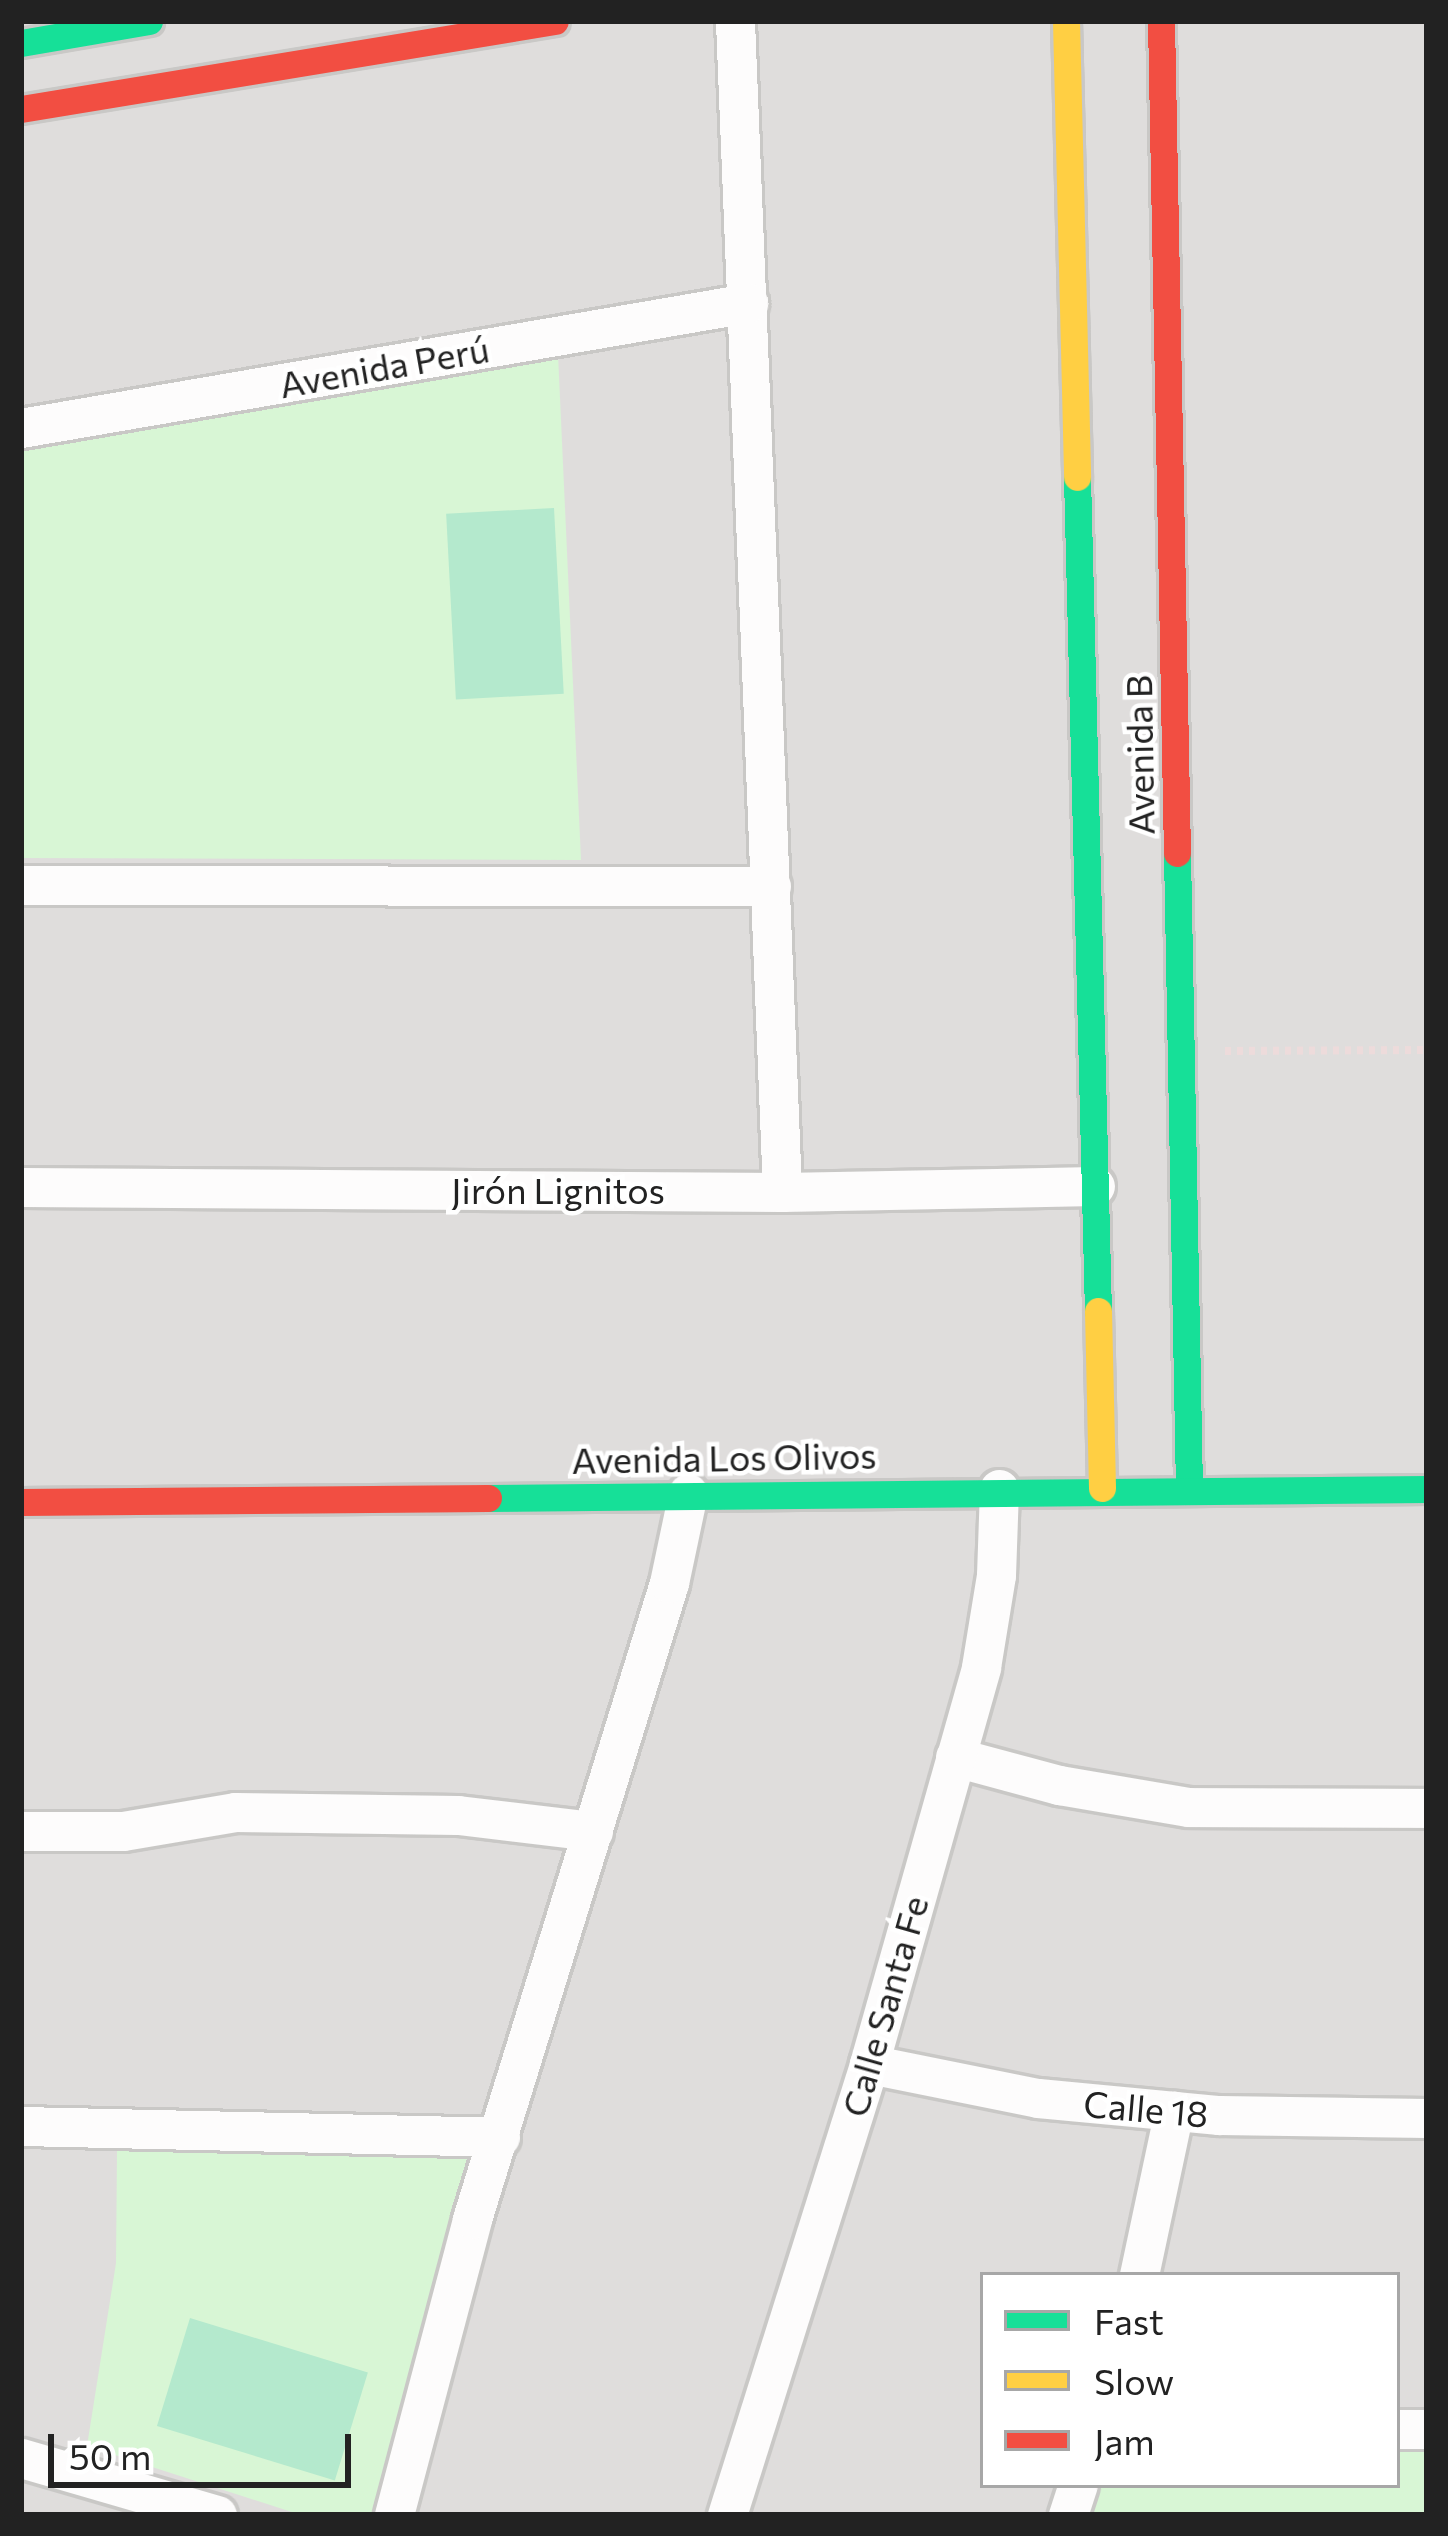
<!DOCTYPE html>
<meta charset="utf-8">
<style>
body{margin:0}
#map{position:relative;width:1448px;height:2536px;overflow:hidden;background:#f0edea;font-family:Commissioner,sans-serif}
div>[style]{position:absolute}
.residential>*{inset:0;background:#dfdddc}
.park>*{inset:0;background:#d8f6d5}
.pitch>*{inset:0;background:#b4e9cd;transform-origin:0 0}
.path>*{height:8px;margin-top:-4px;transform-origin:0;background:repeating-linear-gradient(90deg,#eddbdb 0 6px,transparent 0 12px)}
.roads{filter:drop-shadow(3px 0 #c9c8c6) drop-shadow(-3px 0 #c9c8c6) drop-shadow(0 3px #c9c8c6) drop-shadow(0 -3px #c9c8c6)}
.street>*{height:39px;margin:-19.5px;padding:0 19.5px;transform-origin:19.5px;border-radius:19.5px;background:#fdfcfc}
.fast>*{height:27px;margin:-13.5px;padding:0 13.5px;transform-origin:13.5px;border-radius:13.5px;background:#16e098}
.slow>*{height:27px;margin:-13.5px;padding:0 13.5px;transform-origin:13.5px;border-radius:13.5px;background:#ffcf43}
.jam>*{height:27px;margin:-13.5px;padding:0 13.5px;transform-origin:13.5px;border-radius:13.5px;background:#f24e42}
span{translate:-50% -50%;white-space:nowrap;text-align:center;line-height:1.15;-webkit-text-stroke:9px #fff;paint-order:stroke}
.street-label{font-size:36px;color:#222}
.frame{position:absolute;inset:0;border:24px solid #222;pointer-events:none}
.legend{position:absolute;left:980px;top:2272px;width:420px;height:216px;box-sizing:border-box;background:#fff;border:3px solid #a7a7a7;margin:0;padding:15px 21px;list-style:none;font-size:36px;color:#222}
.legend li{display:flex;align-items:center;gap:24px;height:60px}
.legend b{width:60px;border:3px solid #a7a7a7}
.scale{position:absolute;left:48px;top:2434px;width:303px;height:54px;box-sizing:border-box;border:6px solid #222;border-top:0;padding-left:15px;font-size:36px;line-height:42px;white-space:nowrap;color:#222;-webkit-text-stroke:9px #fff;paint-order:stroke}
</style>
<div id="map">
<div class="residential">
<div style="clip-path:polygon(evenodd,21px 21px,1427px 21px,1427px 2515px,21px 2515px,21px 21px,983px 2275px,1397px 2275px,1397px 2485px,983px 2485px,983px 2275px)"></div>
</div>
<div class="park">
<div style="clip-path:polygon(558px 354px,581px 860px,21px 858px,21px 446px)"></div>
<div style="clip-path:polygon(117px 2150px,479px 2155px,376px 2515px,301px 2515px,87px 2446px,116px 2263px)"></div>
<div style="clip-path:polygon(1397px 2440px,1427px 2441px,1427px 2515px,1082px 2515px,1091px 2485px,1397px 2485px)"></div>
</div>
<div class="pitch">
<div style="left:554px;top:508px;width:186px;height:108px;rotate:87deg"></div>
<div style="left:190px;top:2318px;width:186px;height:113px;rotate:17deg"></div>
</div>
<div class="path">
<div style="left:1225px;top:1051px;width:202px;rotate:-0.3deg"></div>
</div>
<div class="roads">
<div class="street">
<div style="left:735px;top:21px;width:1172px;rotate:87.7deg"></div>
<div style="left:21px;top:428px;width:738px;rotate:-9.76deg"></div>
<div style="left:21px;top:885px;width:750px;rotate:0.08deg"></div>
<div style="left:21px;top:1187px;width:761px;rotate:0.38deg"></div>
<div style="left:782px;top:1192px;width:313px;rotate:-1.1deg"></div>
<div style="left:955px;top:1757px;width:108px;rotate:15.1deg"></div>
<div style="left:1059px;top:1785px;width:131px;rotate:9.7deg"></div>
<div style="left:1188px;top:1807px;width:239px;rotate:0.2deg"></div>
<div style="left:21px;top:1831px;width:102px"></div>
<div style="left:123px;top:1831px;width:114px;rotate:-9.6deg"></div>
<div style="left:235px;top:1812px;width:223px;rotate:0.8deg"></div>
<div style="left:458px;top:1815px;width:136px;rotate:6.8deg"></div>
<div style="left:869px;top:2064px;width:172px;rotate:11.4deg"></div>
<div style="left:1038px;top:2098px;width:182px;rotate:5.4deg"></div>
<div style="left:1219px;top:2115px;width:208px;rotate:0.8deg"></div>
<div style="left:21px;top:2126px;width:479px;rotate:1.3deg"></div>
<div style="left:1139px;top:2275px;width:168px;rotate:-78deg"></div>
<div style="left:1397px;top:2429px;width:30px"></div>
<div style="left:21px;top:2458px;width:204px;rotate:16.2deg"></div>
<div style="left:394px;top:2515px;width:306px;rotate:-75.2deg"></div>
<div style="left:472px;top:2219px;width:666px;rotate:-72.79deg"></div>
<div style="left:669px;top:1583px;width:92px;rotate:-78.1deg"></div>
<div style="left:727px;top:2515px;width:473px;rotate:-72.5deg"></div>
<div style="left:869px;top:2064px;width:412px;rotate:-74.2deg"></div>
<div style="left:981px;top:1667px;width:93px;rotate:-80.7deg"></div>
<div style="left:996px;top:1575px;width:86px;rotate:-88deg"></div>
<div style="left:1068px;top:2515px;width:32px;rotate:-72deg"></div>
</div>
<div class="fast">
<div style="left:21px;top:43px;width:130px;rotate:-9.8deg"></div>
<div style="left:1077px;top:477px;width:834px;rotate:88.56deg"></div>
<div style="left:1177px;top:853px;width:635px;rotate:88.92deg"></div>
<div style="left:488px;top:1498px;width:939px;rotate:-0.55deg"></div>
</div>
<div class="slow">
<div style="left:1066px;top:21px;width:456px;rotate:88.6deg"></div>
<div style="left:1098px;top:1311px;width:177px;rotate:88.7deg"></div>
</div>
<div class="jam">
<div style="left:1161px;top:21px;width:832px;rotate:88.9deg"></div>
<div style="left:21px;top:109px;width:541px;rotate:-9.36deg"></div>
<div style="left:21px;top:1502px;width:467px;rotate:-0.5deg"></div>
</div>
</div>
<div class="street-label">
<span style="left:384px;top:366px;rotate:-10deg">Avenida Perú</span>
<span style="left:1139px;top:755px;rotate:-91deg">Avenida B</span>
<span style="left:558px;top:1190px">Jirón Lignitos</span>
<span style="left:724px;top:1457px;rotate:-1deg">Avenida Los Olivos</span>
<span style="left:884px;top:2006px;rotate:-74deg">Calle Santa Fe</span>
<span style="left:1146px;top:2108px;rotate:5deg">Calle 18</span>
</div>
<div class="frame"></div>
<ul class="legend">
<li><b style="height:15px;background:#16e098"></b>Fast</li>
<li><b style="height:15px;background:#ffcf43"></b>Slow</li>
<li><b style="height:15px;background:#f24e42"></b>Jam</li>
</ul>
<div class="scale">50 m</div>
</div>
